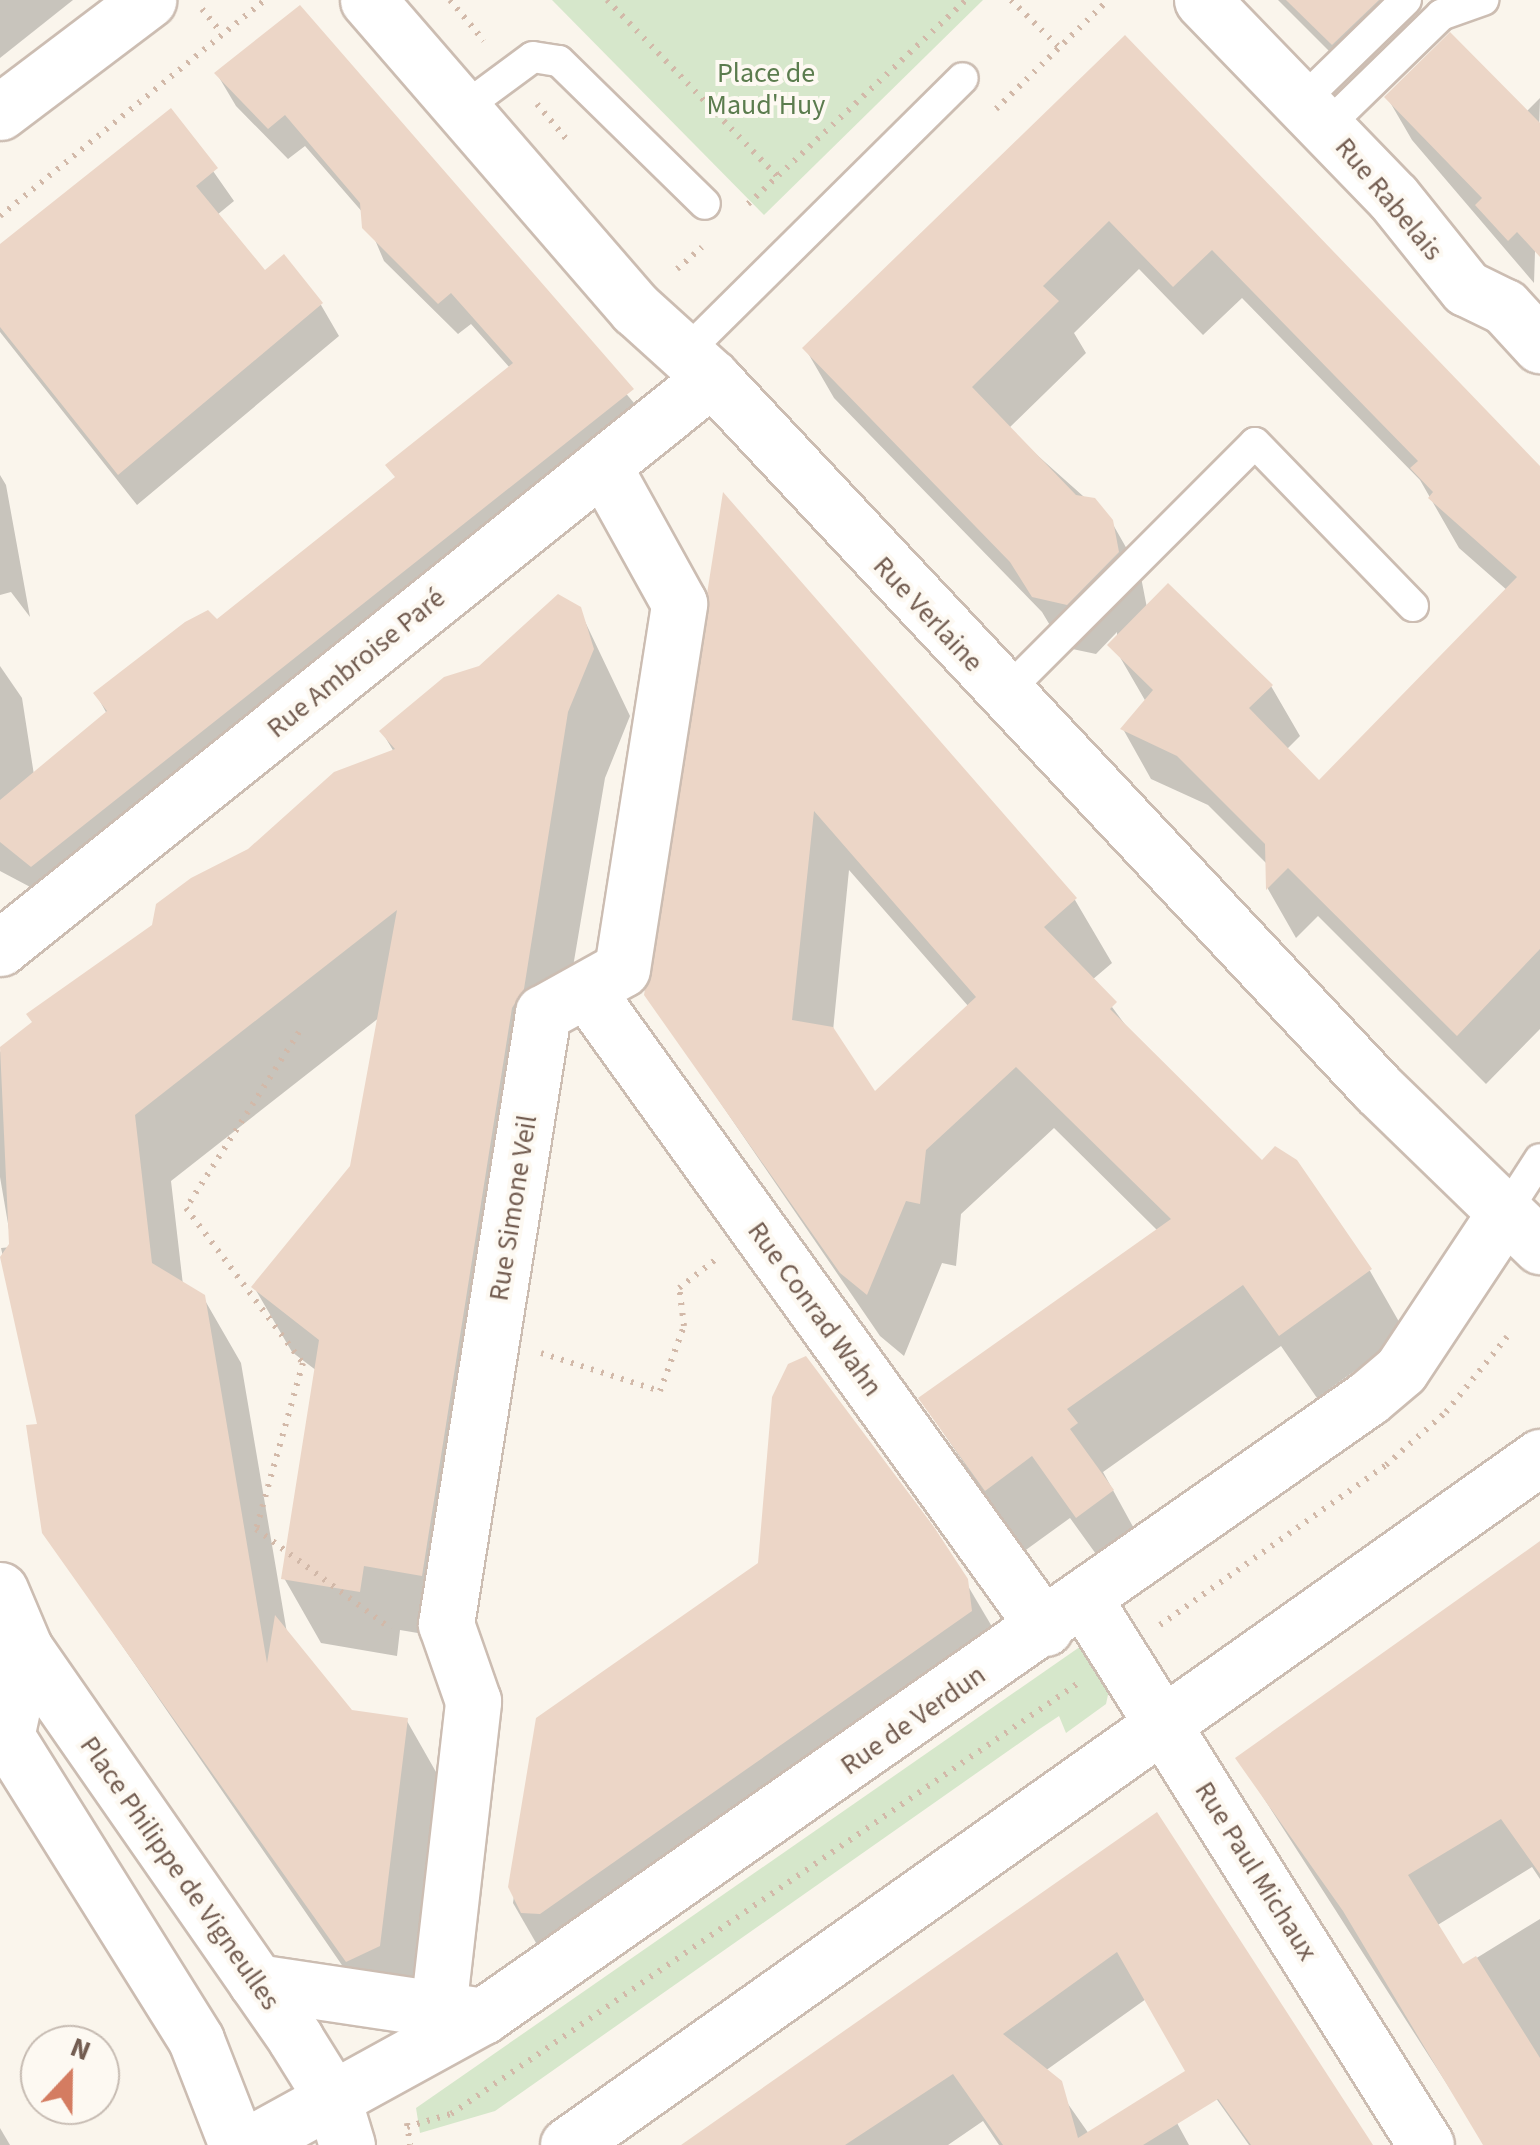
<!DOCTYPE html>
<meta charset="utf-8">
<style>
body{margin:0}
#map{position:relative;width:1540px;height:2145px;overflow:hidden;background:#faf5ec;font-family:"Source Sans 3",sans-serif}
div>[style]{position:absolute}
.green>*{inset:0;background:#d6e7cb}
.shadow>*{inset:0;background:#0003}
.building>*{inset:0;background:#ecd6c7}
.path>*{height:6px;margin-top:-3px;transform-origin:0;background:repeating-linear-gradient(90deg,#d2b9a9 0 2.5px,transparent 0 10.5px)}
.roads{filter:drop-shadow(2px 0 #ccbdb2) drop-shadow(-2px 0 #ccbdb2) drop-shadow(0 2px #ccbdb2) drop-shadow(0 -2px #ccbdb2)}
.lane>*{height:30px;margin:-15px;padding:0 15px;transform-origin:15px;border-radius:15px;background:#fff}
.street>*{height:55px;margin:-27.5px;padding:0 27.5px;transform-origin:27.5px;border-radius:27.5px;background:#fff}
.secondary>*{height:55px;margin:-27.5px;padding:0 27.5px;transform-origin:27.5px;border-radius:27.5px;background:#fff}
span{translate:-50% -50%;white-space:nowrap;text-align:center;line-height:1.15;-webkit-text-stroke:8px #fdf9f2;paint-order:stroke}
.park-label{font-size:28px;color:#5b7c4e}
.street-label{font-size:28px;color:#735d51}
.north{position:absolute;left:20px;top:2025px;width:100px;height:100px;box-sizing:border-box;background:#fdf9f2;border:2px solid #c6bbb2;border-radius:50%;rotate:22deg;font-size:28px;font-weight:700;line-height:40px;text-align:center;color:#735d51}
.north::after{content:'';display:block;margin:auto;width:35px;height:45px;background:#d47c61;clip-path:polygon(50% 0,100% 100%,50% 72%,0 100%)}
</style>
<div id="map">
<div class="green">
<div style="clip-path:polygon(552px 0,983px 0,764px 215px)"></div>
<div style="clip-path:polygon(1084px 1644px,1103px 1652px,1090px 1661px,1109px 1690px,1106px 1704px,1066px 1733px,1059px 1716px,1038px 1730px,495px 2111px,420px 2133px,416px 2108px)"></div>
</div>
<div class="shadow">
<div style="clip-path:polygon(0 0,73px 0,0 58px)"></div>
<div style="clip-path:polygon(1278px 0,1408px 0,1350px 72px)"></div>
<div style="clip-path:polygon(299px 8px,651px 423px,51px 898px,0 871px,0 666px,22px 698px,34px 775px,107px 714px,96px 694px,217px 622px,397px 479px,510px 368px,471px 324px,458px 334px,384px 261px,364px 214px,305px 146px,288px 159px,236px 106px,217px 74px)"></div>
<div style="clip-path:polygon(evenodd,1124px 39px,1540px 469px,1540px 1029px,1486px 1084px,1318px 916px,1296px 938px,1268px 889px,1268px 865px,1208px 805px,1151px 779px,1123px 729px,1146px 702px,1117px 652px,1117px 632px,1096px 654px,1063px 647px,1042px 612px,834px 398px,805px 348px,1124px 39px,1139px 269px,1203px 335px,1242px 298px,1420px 480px,1459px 548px,1508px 591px,1319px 784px,1286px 750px,1300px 736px,1271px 686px,1147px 608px,1140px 572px,1111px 521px,1008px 429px,1086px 353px,1074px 333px,1139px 269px)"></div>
<div style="clip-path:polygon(1387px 97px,1526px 112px,1540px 98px,1534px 283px,1412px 140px)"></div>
<div style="clip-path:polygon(171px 111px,234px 201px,217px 215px,265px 273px,321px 305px,339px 336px,137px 505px,0 332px,0 248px)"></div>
<div style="clip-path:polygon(0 475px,6px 485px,30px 617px,11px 592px,0 595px)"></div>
<div style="clip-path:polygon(evenodd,725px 498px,1075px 900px,1112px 963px,1092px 980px,1135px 1038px,1370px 1271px,1406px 1334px,1317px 1398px,1281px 1346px,1103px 1472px,1148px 1554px,1114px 1579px,1070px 1518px,1023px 1552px,921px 1399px,1158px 1231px,1054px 1128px,961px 1214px,956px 1266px,942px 1263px,904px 1356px,880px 1336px,646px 994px,725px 498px,849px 870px,969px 1007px,875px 1095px,833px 1031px,849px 870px)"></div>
<div style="clip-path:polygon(579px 609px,630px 716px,605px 778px,459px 1640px,400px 1630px,397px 1656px,321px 1643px,284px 1578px,317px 1371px,292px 1352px,254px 1287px,352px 1167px,380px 1017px,171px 1181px,183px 1285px,203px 1297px,241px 1363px,287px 1633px,350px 1712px,407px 1721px,444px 1786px,408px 2022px,379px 2019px,44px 1532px,40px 1426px,1px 1248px,12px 1247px,0 1177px,0 1052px,250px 851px,394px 752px,382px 732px)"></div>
<div style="clip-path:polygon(1540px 1543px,1540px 1879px,1532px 1867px,1436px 1926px,1462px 1967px,1540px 1919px,1540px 2145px,1486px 2145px,1238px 1758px)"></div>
<div style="clip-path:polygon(965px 1581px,1007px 1652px,1011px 1681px,582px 1983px,554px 1974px,513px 1903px,539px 1719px)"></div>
<div style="clip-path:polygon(1156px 1815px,1365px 2145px,1249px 2145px,1146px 1999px,1045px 2071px,1089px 2134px,1159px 2090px,1189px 2145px,999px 2145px,983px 2121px,948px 2145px,685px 2145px)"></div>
<div style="clip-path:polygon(0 2128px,10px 2145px,0 2145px)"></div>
</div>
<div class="building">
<div style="clip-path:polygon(1286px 0,1379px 0,1332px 45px)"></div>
<div style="clip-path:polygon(300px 5px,634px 389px,31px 867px,0 842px,0 800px,107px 711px,93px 693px,185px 622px,208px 610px,217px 619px,395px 477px,385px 465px,513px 363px,451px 293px,438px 304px,362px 228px,360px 203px,285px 115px,268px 129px,214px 73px)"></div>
<div style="clip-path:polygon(1450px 32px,1540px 123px,1540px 257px,1517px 232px,1508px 241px,1475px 205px,1482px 198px,1384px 97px)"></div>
<div style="clip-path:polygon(1125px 35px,1540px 466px,1540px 949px,1457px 1036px,1288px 868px,1266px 890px,1265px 844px,1177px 756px,1120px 729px,1153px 690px,1107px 645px,1168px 583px,1273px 685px,1249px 708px,1319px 780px,1517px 577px,1428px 498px,1433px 492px,1410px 468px,1418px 461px,1212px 250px,1173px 287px,1109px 221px,1043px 286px,1059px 301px,972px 387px,1076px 495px,1095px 498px,1113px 520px,1119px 552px,1067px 605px,1032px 597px,1010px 562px,802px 348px)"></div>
<div style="clip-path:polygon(171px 108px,218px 168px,196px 186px,265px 270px,284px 254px,323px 303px,118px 475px,0 327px,0 244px)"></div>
<div style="clip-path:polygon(evenodd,723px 492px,1077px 898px,1044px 927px,1117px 1002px,1110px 1009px,1262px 1160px,1275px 1146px,1297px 1160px,1372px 1269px,1279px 1336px,1243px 1285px,1067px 1409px,1078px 1423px,1070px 1429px,1114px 1490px,1076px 1518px,1032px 1456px,985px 1491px,918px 1398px,1171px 1219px,1016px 1067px,926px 1150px,920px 1204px,906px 1201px,867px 1295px,840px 1273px,644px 995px,723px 492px,814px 811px,976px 997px,875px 1091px,833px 1027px,792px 1020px,814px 811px)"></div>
<div style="clip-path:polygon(558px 594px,581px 607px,594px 649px,568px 712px,524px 989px,512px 1008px,422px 1576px,364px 1566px,360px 1592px,281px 1579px,319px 1340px,251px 1287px,350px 1166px,397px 910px,135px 1115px,152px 1263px,205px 1295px,267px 1663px,275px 1615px,352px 1710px,408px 1718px,380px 1946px,346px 1962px,42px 1533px,26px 1425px,37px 1424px,0 1257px,9px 1244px,0 1047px,32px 1022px,26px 1014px,152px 925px,156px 904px,191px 878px,248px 849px,334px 772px,395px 749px,379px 731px,444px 677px,479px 666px)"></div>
<div style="clip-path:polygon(806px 1356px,934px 1527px,968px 1579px,972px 1611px,540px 1914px,521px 1913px,508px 1887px,536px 1718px,758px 1563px,772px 1397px,788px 1364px)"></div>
<div style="clip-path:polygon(1540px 1541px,1540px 1874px,1501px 1819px,1408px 1875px,1463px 1964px,1476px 1956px,1540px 2058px,1540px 2145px,1483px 2145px,1343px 1911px,1235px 1758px)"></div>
<div style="clip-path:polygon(evenodd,1157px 1812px,1373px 2145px,1251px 2145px,1218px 2099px,1143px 2145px,1003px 2145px,953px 2074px,845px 2145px,681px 2145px,1157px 1812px,1117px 1952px,1185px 2071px,1078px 2138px,1062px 2081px,1003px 2034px,1117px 1952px)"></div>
</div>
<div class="path">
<div style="left:450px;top:0;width:53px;rotate:50.3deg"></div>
<div style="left:607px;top:0;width:246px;rotate:46deg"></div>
<div style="left:1011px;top:0;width:69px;rotate:44.4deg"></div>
<div style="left:202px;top:9px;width:28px;rotate:51deg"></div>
<div style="left:537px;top:104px;width:48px;rotate:50deg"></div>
<div style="left:996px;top:109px;width:156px;rotate:-44.2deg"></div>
<div style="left:748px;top:204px;width:299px;rotate:-43.1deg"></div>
<div style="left:0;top:216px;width:342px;rotate:-39.2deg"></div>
<div style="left:677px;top:269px;width:33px;rotate:-41deg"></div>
<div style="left:299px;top:1032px;width:209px;rotate:122.7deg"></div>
<div style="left:186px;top:1208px;width:194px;rotate:53deg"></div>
<div style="left:303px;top:1363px;width:173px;rotate:105.8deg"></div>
<div style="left:256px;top:1529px;width:168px;rotate:36.5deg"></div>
<div style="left:541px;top:1353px;width:125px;rotate:17.7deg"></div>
<div style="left:660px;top:1391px;width:69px;rotate:-69.7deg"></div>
<div style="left:684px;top:1326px;width:38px;rotate:-97deg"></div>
<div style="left:679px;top:1288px;width:46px;rotate:-37.9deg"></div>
<div style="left:1160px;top:1625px;width:277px;rotate:-35.3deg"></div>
<div style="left:1386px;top:1465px;width:80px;rotate:-41.5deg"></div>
<div style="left:1446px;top:1412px;width:97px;rotate:-50.9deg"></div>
<div style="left:407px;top:2123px;width:22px;rotate:82deg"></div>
<div style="left:407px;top:2127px;width:46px;rotate:-16.5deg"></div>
<div style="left:451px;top:2114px;width:759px;rotate:-34.49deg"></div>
</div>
<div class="roads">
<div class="lane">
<div style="left:1302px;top:101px;width:145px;rotate:-44.2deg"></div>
<div style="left:461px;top:110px;width:89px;rotate:-36.4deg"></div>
<div style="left:533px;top:57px;width:26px;rotate:9deg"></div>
<div style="left:559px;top:61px;width:204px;rotate:44.4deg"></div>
<div style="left:1326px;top:127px;width:161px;rotate:-44.2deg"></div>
<div style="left:1441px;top:15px;width:45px;rotate:-19.7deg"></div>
<div style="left:684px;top:354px;width:392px;rotate:-44.7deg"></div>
<div style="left:1003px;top:695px;width:356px;rotate:-45deg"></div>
<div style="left:1255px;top:443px;width:227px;rotate:45.9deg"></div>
<div style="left:1505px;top:1213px;width:64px;rotate:-57.1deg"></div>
</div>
<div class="street">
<div style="left:1202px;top:0;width:274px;rotate:45.9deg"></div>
<div style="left:1393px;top:197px;width:117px;rotate:51.3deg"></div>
<div style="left:1466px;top:288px;width:43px;rotate:26deg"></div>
<div style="left:1505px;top:307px;width:52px;rotate:47.4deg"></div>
<div style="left:0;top:948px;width:912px;rotate:-38.68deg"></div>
<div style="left:586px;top:990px;width:786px;rotate:54.27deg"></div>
<div style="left:0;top:1590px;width:64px;rotate:67deg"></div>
<div style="left:25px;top:1649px;width:85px;rotate:102.2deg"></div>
<div style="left:1084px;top:1599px;width:644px;rotate:57.94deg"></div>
<div style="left:438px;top:2010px;width:311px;rotate:-83.5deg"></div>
<div style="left:473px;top:1701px;width:82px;rotate:-109.3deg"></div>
<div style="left:446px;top:1624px;width:619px;rotate:-80.98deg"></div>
<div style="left:543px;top:1013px;width:90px;rotate:-29.1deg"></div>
<div style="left:622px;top:969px;width:370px;rotate:-81.1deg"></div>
<div style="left:679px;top:603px;width:157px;rotate:-119deg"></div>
</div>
<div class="secondary">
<div style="left:368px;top:0;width:409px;rotate:49.1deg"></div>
<div style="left:636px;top:309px;width:103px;rotate:42.2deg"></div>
<div style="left:712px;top:378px;width:974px;rotate:46.87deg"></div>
<div style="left:1378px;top:1089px;width:226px;rotate:44.1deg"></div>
<div style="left:0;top:112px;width:186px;rotate:-37.1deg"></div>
<div style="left:0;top:1650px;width:25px;rotate:-2deg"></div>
<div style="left:25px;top:1649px;width:474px;rotate:55.2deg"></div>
<div style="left:295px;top:2038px;width:72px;rotate:58.1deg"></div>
<div style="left:333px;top:2099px;width:48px;rotate:73.1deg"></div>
<div style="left:0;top:1726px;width:370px;rotate:58deg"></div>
<div style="left:196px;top:2040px;width:113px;rotate:68.7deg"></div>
<div style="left:256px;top:1982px;width:230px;rotate:8.5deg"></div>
<div style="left:248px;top:2145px;width:268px;rotate:-28.8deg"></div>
<div style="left:483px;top:2016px;width:1079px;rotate:-34.93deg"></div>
<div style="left:1368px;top:1398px;width:43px;rotate:-40.3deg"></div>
<div style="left:1401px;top:1370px;width:188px;rotate:-56.5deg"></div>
<div style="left:568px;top:2145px;width:1191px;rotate:-35.29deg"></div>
</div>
</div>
<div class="park-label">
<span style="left:766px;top:89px">Place de<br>Maud'Huy</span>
</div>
<div class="street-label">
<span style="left:1389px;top:199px;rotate:50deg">Rue Rabelais</span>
<span style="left:928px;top:614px;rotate:47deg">Rue Verlaine</span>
<span style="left:356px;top:663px;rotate:-39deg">Rue Ambroise Paré</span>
<span style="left:513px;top:1208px;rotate:-81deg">Rue Simone Veil</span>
<span style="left:815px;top:1309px;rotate:54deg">Rue Conrad Wahn</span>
<span style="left:913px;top:1720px;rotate:-35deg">Rue de Verdun</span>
<span style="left:1256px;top:1871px;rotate:58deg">Rue Paul Michaux</span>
<span style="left:180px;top:1873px;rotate:55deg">Place Philippe de Vigneulles</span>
</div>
<div class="north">N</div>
</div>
